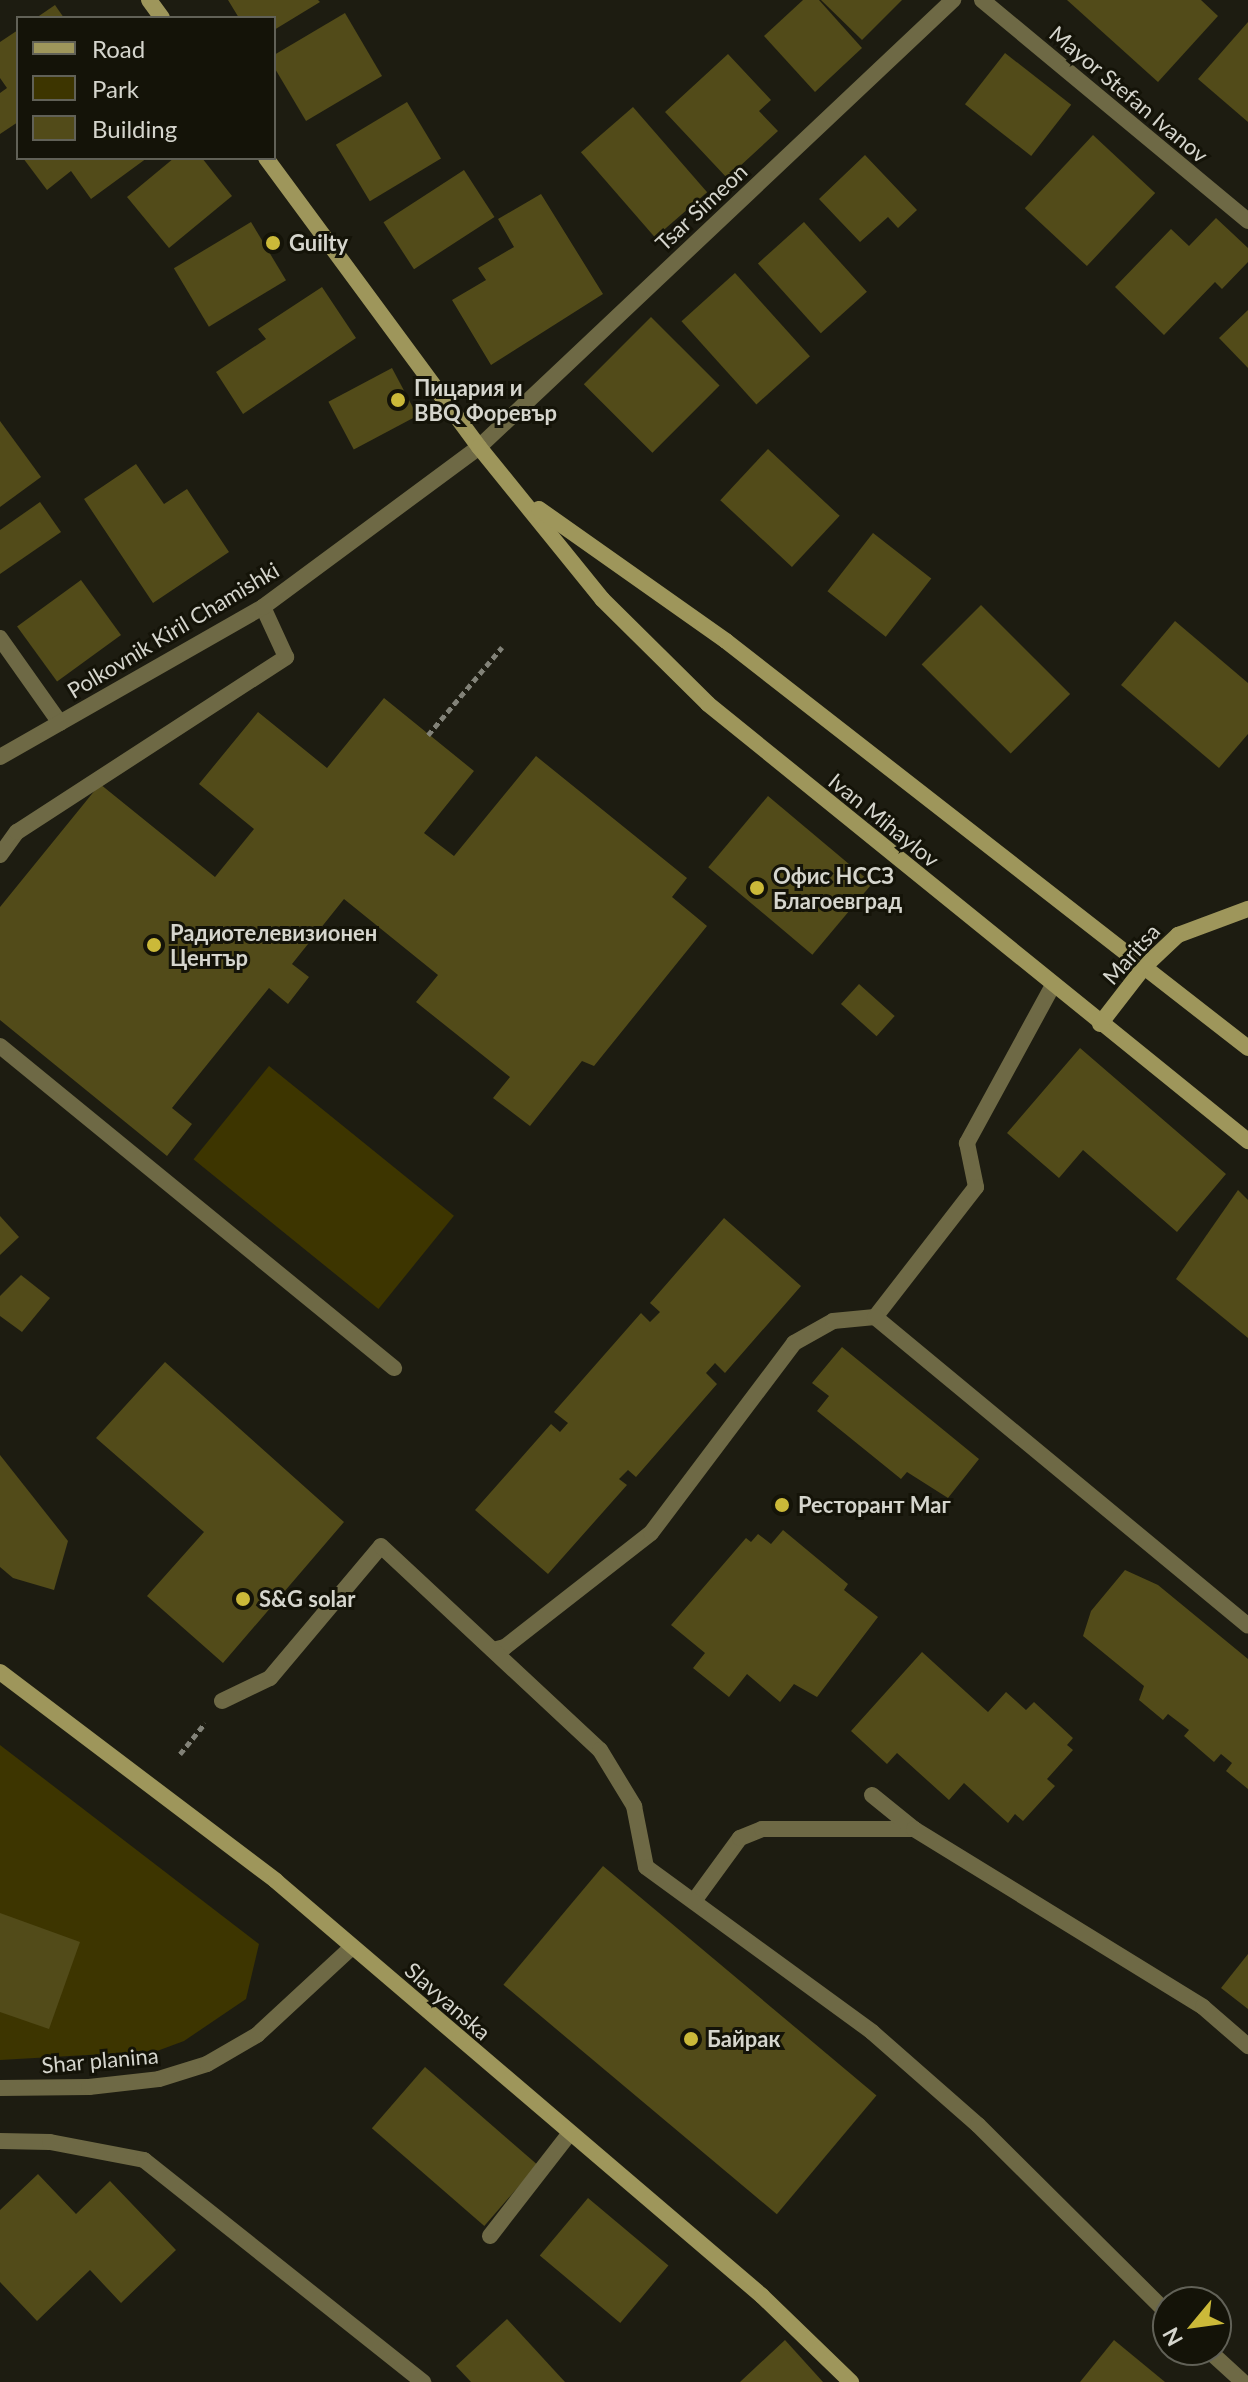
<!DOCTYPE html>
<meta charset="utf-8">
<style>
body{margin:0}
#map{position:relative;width:1248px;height:2382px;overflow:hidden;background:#1d1c11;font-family:Lato,sans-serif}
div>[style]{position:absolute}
.green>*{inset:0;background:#3d3500;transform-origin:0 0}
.building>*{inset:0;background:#524b19;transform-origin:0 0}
.path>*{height:5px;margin-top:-2.5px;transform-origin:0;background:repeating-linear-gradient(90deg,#828278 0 6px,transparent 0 10px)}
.lane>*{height:16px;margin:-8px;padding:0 8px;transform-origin:8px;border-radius:8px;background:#6e6945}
.street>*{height:16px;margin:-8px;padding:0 8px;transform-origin:8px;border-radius:8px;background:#6e6945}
.secondary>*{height:16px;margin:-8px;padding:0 8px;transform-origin:8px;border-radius:8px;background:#9e965b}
.dots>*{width:22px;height:22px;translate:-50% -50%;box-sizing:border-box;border:4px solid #141308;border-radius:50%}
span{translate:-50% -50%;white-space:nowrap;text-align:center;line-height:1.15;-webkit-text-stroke:6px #141308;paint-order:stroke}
.street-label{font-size:22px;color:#d5d5cd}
.poi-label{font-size:22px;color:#d5d5cd;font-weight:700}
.left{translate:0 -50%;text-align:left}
.legend{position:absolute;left:16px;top:16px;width:260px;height:144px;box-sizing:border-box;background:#141308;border:2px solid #616157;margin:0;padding:10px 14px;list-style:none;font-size:24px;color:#d5d5cd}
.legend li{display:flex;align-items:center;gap:16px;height:40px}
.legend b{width:40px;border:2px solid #616157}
.north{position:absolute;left:1152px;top:2286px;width:80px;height:80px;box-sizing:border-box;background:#141308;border:2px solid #616157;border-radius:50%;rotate:241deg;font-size:22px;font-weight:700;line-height:32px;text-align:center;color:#d5d5cd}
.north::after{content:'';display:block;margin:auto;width:28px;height:36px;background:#cbb939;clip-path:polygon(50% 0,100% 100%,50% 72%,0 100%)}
</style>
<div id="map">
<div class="green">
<div style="left:269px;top:1066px;width:238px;height:120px;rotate:39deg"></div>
<div style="clip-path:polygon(0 1745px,259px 1944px,246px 1999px,184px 2041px,157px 2051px,0 2060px)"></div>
</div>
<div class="building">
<div style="clip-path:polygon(228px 0,318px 0,320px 2px,274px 30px,274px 18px,239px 18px)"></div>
<div style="clip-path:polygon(803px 0,819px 0,862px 48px,815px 92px,764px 36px)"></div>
<div style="clip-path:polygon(821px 0,902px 0,862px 40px)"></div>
<div style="clip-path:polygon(1067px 0,1201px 0,1218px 16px,1158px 82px)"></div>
<div style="clip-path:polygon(55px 5px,64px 18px,36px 18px)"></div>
<div style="clip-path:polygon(345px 13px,382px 76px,306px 121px,274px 67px,274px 55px)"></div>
<div style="clip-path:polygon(1248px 22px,1248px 122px,1198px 79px)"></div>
<div style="clip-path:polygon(18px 30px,18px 122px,0 134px,0 93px,7px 88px,0 78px,0 42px)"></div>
<div style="left:1005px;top:53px;width:84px;height:65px;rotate:38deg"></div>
<div style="clip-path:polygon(728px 54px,771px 100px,759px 111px,778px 131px,727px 178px,665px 112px)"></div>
<div style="left:407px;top:102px;width:66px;height:83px;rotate:59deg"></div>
<div style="left:633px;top:107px;width:113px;height:69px;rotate:49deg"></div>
<div style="left:1093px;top:135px;width:85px;height:100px;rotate:43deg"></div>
<div style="clip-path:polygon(865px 155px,917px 210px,898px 228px,888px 217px,860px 242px,819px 199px)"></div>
<div style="clip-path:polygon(23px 158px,147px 158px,91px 199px,71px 171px,47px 190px)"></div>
<div style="clip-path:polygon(174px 158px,202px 158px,232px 196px,169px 248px,127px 197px)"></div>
<div style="left:464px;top:170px;width:56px;height:96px;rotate:57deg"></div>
<div style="clip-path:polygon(541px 194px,603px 294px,491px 365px,452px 300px,486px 280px,478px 268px,514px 247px,498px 219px)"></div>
<div style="clip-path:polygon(1216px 218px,1248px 248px,1248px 262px,1222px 289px,1215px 282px,1164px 335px,1115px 287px,1171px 229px,1189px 246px)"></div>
<div style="left:251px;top:222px;width:68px;height:90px;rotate:59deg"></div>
<div style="left:804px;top:222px;width:94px;height:62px;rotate:48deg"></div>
<div style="left:735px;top:273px;width:112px;height:72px;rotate:48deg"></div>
<div style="clip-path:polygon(322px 287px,356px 338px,243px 414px,216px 372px,266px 339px,258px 329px)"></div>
<div style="clip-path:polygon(1248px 310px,1248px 368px,1219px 338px)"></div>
<div style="left:651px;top:317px;width:97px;height:95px;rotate:45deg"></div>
<div style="left:392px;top:368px;width:54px;height:72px;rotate:62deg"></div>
<div style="clip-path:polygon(0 421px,41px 477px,0 507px)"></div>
<div style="left:768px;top:449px;width:98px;height:70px;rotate:43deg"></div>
<div style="clip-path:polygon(136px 464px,164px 504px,187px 489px,229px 552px,153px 603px,84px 499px)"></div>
<div style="clip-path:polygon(40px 502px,61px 532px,0 574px,0 530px)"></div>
<div style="left:873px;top:533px;width:74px;height:74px;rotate:38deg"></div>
<div style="left:81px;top:580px;width:68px;height:79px;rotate:54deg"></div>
<div style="left:981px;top:605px;width:126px;height:84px;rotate:45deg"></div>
<div style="clip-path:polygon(1175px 621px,1248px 683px,1248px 734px,1219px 768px,1121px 685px)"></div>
<div style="clip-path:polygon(384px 698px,474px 771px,424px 833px,454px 856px,536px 756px,687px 878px,672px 897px,707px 926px,594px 1066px,582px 1061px,530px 1126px,493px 1098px,510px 1077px,416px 1002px,438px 975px,344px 899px,292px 964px,309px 977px,288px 1004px,269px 988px,172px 1108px,192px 1124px,167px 1156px,0 1020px,0 907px,100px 784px,215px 877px,254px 829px,199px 784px,258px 712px,327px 768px)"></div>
<div style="left:768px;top:796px;width:136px;height:93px;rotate:40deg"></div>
<div style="left:859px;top:984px;width:48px;height:27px;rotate:42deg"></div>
<div style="clip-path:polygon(1080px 1048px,1226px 1174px,1177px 1232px,1083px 1150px,1059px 1178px,1007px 1133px)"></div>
<div style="clip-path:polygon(1238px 1190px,1248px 1200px,1248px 1338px,1176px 1279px)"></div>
<div style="clip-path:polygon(0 1216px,19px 1237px,0 1255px)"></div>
<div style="clip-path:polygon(724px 1218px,801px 1286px,725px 1373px,715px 1363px,706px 1373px,717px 1384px,636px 1477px,628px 1470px,619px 1479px,627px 1485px,548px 1574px,475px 1510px,551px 1424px,560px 1432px,568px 1423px,554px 1412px,641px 1313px,650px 1322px,660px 1312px,650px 1303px)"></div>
<div style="clip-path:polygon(21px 1275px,50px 1298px,22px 1332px,0 1316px,0 1296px)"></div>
<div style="clip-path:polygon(842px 1347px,979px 1459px,948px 1498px,907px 1472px,901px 1479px,817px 1411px,829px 1396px,812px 1383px)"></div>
<div style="clip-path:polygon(165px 1362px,344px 1522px,223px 1663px,147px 1596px,204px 1532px,96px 1438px)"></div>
<div style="clip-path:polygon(0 1455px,68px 1541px,54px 1590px,13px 1578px,0 1567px)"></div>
<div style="clip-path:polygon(783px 1530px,848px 1584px,844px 1590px,878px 1617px,817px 1697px,794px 1684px,780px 1702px,747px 1674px,729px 1697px,693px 1668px,705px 1653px,671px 1625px,746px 1538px,751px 1542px,758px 1534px,771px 1544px)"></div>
<div style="clip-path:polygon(1125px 1570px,1158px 1585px,1248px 1659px,1248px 1789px,1226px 1771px,1232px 1763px,1221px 1754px,1214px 1762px,1184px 1736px,1189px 1730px,1168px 1714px,1163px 1720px,1139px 1700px,1144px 1686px,1083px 1636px,1091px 1611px)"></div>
<div style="clip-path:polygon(922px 1652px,988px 1712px,1006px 1692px,1026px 1710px,1034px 1702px,1073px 1738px,1067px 1745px,1073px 1750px,1047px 1779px,1055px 1786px,1023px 1821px,1015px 1814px,1008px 1823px,964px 1783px,949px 1800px,897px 1753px,887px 1764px,851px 1731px)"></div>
<div style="left:603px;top:1866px;width:357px;height:155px;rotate:40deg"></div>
<div style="clip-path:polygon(0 1913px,80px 1942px,49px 2029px,0 2012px)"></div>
<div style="clip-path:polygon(1248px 1954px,1248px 2009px,1221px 1988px)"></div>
<div style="left:425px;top:2067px;width:149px;height:81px;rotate:41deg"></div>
<div style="clip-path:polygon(38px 2174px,76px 2214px,110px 2181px,176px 2250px,121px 2303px,90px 2270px,37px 2321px,0 2282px,0 2210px)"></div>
<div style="left:588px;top:2198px;width:105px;height:75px;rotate:40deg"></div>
<div style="clip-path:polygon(507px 2319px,565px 2382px,471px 2382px,456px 2366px)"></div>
<div style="clip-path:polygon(785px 2340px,823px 2382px,740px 2382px)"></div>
<div style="clip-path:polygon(1114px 2340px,1165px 2382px,1080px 2382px)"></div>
</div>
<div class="path">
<div style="left:428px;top:735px;width:115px;rotate:-49.9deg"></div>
<div style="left:180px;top:1754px;width:40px;rotate:-51deg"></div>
</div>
<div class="lane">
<div style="left:0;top:855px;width:29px;rotate:-54deg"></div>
<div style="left:17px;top:832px;width:321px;rotate:-33deg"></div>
<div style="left:286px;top:657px;width:55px;rotate:-114.7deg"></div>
<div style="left:0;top:1046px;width:509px;rotate:39.26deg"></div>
<div style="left:493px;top:1650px;width:12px;rotate:-14deg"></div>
<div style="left:505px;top:1647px;width:185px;rotate:-38deg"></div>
<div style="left:651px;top:1533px;width:238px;rotate:-53deg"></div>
<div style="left:794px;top:1343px;width:45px;rotate:-29.4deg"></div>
<div style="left:833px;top:1321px;width:42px;rotate:-5.4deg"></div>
<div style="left:222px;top:1701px;width:53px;rotate:-25.6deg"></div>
<div style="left:270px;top:1678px;width:172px;rotate:-49.9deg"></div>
<div style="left:694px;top:1901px;width:78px;rotate:-53.9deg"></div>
<div style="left:740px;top:1838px;width:24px;rotate:-22deg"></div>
<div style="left:762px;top:1829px;width:152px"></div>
<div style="left:490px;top:2236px;width:129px;rotate:-52.2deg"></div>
</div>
<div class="street">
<div style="left:982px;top:0;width:346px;rotate:39.7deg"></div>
<div style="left:0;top:638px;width:104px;rotate:54.8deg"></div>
<div style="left:0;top:757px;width:303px;rotate:-29.7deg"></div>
<div style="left:263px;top:607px;width:269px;rotate:-36.5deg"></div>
<div style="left:479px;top:447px;width:652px;rotate:-43.32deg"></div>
<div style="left:1052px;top:987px;width:178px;rotate:118.6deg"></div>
<div style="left:967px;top:1143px;width:45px;rotate:78.4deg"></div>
<div style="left:976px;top:1187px;width:165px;rotate:127.8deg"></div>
<div style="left:875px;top:1317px;width:484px;rotate:39.6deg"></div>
<div style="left:381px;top:1546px;width:299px;rotate:43deg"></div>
<div style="left:600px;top:1750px;width:66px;rotate:58.7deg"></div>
<div style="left:634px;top:1806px;width:62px;rotate:78.9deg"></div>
<div style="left:646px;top:1867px;width:280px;rotate:36.1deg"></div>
<div style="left:872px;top:2032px;width:141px;rotate:41.3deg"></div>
<div style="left:978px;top:2125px;width:268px;rotate:44.8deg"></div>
<div style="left:872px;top:1795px;width:54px;rotate:39deg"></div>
<div style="left:914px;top:1829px;width:339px;rotate:31.6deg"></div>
<div style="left:1203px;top:2007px;width:60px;rotate:40.9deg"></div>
<div style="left:0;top:2088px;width:89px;rotate:-0.6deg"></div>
<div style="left:89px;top:2087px;width:70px;rotate:-6.5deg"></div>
<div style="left:159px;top:2079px;width:50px;rotate:-17.4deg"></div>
<div style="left:207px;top:2064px;width:58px;rotate:-30.1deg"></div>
<div style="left:257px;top:2035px;width:129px;rotate:-42.8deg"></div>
<div style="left:0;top:2141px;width:50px;rotate:1.1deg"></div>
<div style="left:50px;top:2142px;width:96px;rotate:10.8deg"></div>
<div style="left:144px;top:2160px;width:357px;rotate:38.5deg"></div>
<div style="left:1208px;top:2350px;width:47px;rotate:42.4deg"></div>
</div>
<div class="secondary">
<div style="left:149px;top:0;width:22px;rotate:54deg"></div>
<div style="left:266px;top:158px;width:359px;rotate:53.6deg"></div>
<div style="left:479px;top:447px;width:196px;rotate:51deg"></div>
<div style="left:602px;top:599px;width:149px;rotate:44.7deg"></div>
<div style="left:708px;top:704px;width:695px;rotate:38.98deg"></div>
<div style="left:539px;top:509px;width:229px;rotate:35.2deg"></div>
<div style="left:726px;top:641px;width:662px;rotate:37.94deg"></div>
<div style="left:1100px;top:1024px;width:72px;rotate:-52.3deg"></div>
<div style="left:1144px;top:967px;width:47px;rotate:-43.3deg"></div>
<div style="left:1178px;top:935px;width:75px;rotate:-20.4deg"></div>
<div style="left:0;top:1672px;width:346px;rotate:37.1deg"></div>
<div style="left:276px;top:1881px;width:639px;rotate:40.49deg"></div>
<div style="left:762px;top:2296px;width:124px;rotate:44deg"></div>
</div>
<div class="dots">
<div style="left:273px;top:243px;background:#cbb939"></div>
<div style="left:398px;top:400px;background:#cbb939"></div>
<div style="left:757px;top:888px;background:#cbb939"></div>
<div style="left:154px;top:945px;background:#cbb939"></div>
<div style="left:782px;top:1505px;background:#cbb939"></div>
<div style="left:243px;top:1599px;background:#cbb939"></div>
<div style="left:691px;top:2039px;background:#cbb939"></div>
</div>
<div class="street-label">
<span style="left:1129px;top:94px;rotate:40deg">Mayor Stefan Ivanov</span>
<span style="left:701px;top:207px;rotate:-43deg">Tsar Simeon</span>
<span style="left:173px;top:630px;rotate:-31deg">Polkovnik Kiril Chamishki</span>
<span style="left:884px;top:820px;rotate:39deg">Ivan Mihaylov</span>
<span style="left:1131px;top:954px;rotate:-48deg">Maritsa</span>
<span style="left:448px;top:2001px;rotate:41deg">Slavyanska</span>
<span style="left:100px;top:2060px;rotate:-5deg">Shar planina</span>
</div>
<div class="poi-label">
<span class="left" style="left:289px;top:243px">Guilty</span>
<span class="left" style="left:414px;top:400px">Пицария и<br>BBQ Форевър</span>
<span class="left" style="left:773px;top:888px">Офис НССЗ<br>Благоевград</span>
<span class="left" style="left:170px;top:945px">Радиотелевизионен<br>Център</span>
<span class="left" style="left:798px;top:1505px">Ресторант Маг</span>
<span class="left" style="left:259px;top:1599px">S&amp;G solar</span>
<span class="left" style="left:707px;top:2039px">Байрак</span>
</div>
<ul class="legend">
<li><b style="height:10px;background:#9e965b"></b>Road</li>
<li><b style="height:22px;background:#3d3500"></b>Park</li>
<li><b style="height:22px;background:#524b19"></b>Building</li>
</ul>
<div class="north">N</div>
</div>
